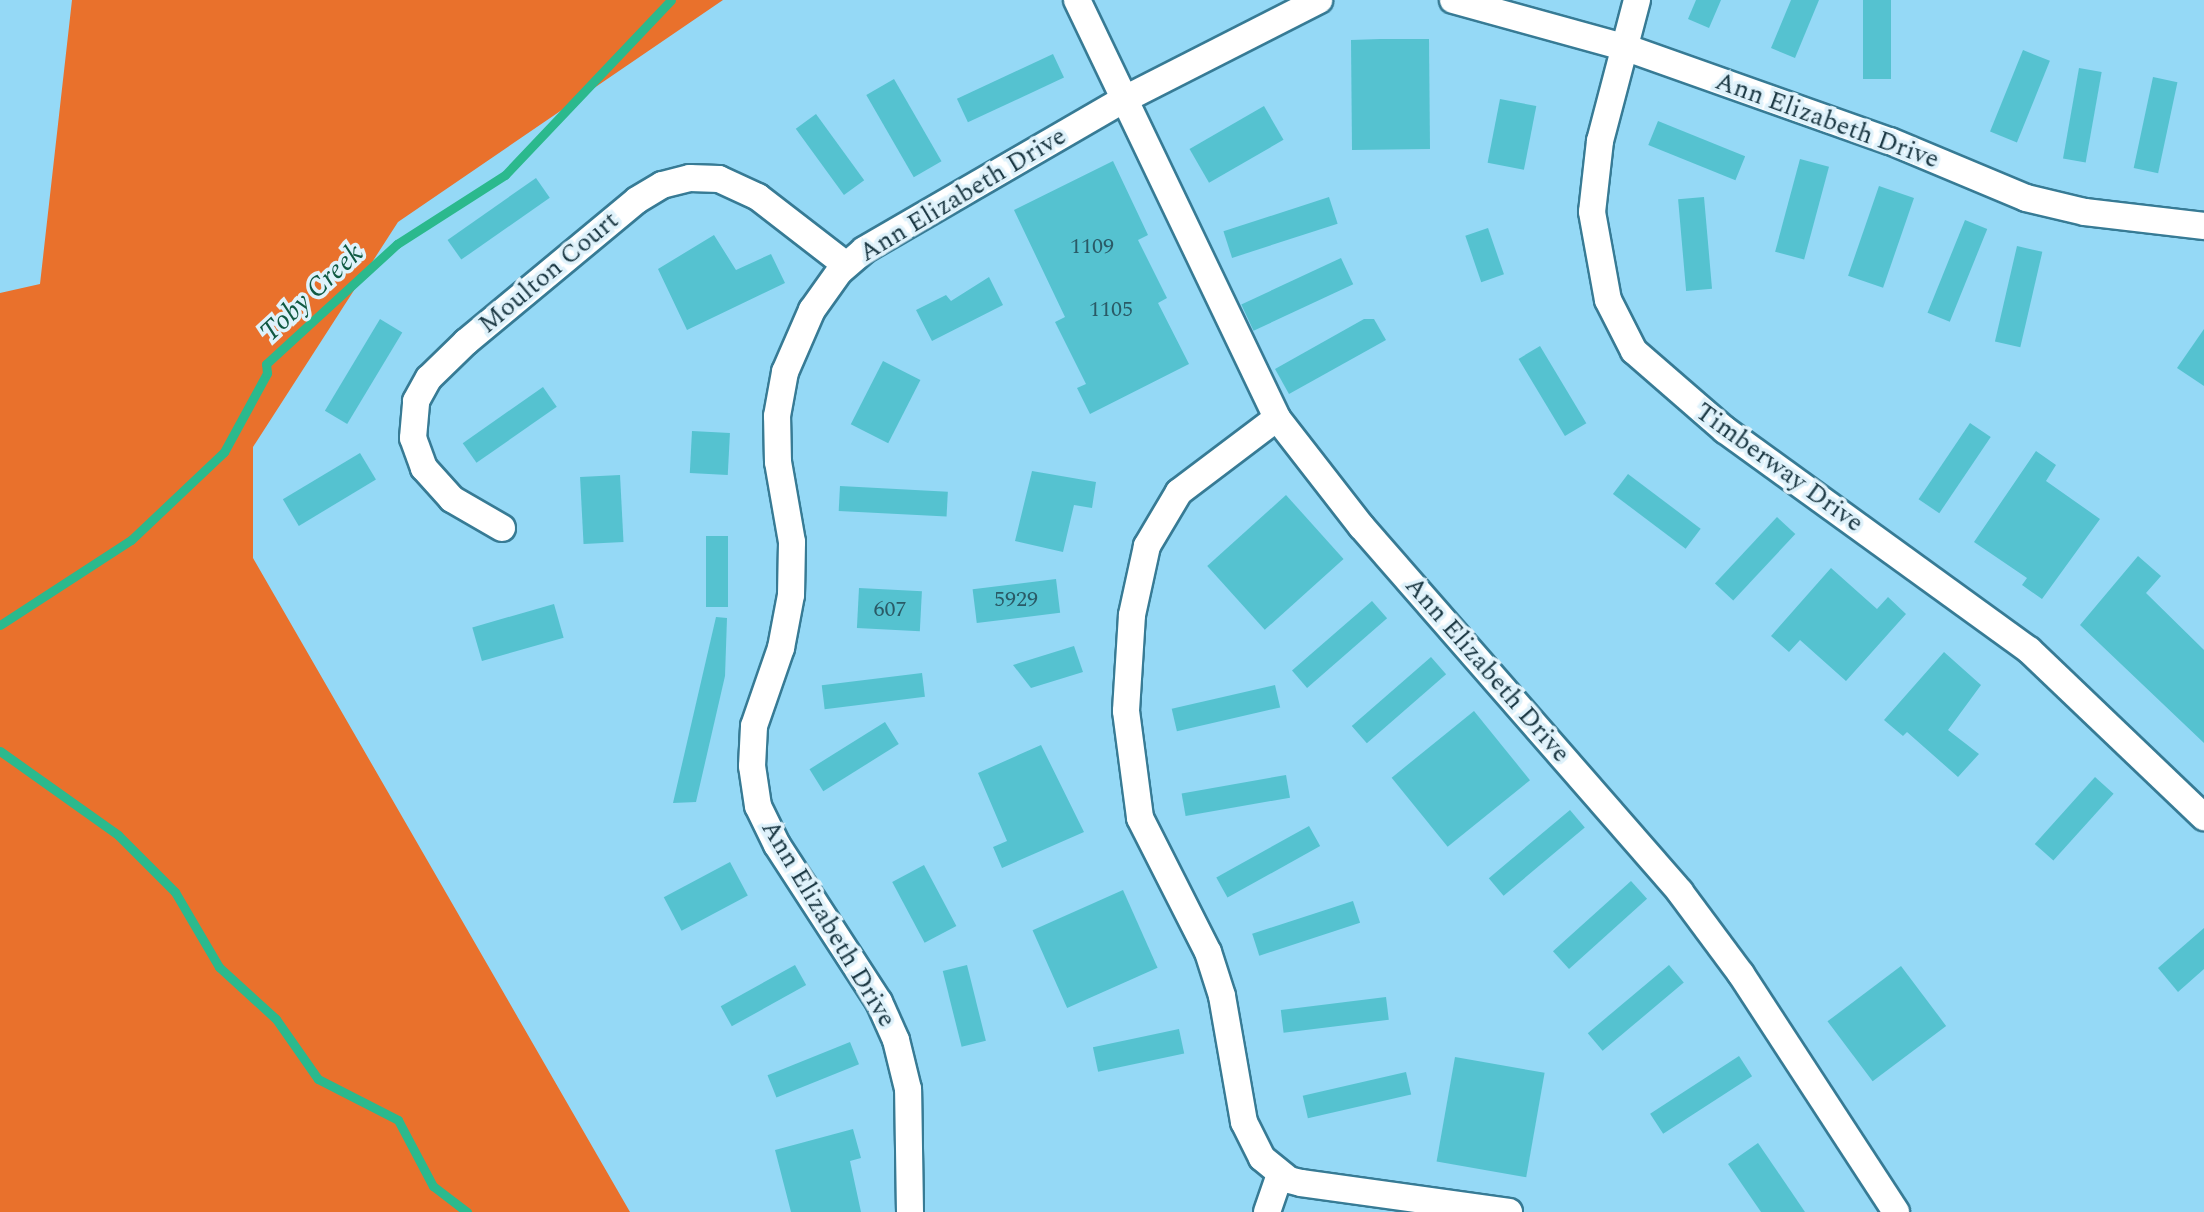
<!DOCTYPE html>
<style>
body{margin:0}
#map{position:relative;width:2204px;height:1212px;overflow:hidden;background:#95d9f6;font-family:Spectral,serif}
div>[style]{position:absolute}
.forest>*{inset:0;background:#e9712c}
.stream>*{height:9px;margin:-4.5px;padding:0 4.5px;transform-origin:4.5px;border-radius:4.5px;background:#2bb98d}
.building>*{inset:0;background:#55c2d0;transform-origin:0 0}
.roads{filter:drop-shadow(2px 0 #377b95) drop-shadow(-2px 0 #377b95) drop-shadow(0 2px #377b95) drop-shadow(0 -2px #377b95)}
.minor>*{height:26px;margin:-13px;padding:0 13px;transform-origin:13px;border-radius:13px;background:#fff}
span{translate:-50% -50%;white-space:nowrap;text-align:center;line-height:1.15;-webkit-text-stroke:7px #dff2fb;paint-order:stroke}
.number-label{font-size:22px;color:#2a5a66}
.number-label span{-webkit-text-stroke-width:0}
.street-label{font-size:26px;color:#1b3843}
.water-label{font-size:28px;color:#105942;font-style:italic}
</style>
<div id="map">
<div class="forest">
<div style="clip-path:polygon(72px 0,723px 0,398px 222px,253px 447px,253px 558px,630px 1212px,0 1212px,0 293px,40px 284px)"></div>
</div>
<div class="stream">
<div style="left:0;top:625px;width:156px;rotate:-33deg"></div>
<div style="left:131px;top:540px;width:128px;rotate:-43.4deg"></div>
<div style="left:224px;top:452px;width:90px;rotate:-61.4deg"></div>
<div style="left:267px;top:373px;width:9px;rotate:-96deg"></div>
<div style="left:266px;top:364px;width:178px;rotate:-42.5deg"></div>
<div style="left:397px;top:244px;width:128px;rotate:-32.6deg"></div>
<div style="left:505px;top:175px;width:241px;rotate:-46.5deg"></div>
<div style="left:0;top:751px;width:145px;rotate:35.4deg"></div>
<div style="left:118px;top:835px;width:81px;rotate:45deg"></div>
<div style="left:175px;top:892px;width:87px;rotate:59.6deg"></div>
<div style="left:219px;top:967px;width:77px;rotate:42.4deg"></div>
<div style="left:276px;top:1019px;width:73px;rotate:55deg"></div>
<div style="left:318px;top:1079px;width:90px;rotate:27.1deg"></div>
<div style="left:398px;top:1120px;width:75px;rotate:62.1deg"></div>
<div style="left:433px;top:1186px;width:43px;rotate:37.4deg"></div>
</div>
<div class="building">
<div style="clip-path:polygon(1696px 0,1721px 0,1709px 28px,1688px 19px)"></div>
<div style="clip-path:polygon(1791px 0,1819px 0,1795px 58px,1771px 48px)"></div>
<div style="left:1863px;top:0;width:28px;height:79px"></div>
<div style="clip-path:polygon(1380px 39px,1429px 39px,1430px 149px,1352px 150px,1351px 40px)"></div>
<div style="left:2023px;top:50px;width:29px;height:88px;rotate:22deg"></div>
<div style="left:1053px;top:54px;width:26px;height:106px;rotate:65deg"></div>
<div style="left:2079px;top:68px;width:23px;height:92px;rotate:10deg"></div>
<div style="left:2153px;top:77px;width:25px;height:93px;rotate:12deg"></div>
<div style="left:894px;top:79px;width:95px;height:32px;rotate:60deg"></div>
<div style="left:1500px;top:99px;width:37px;height:65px;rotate:11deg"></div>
<div style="left:1264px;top:106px;width:39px;height:86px;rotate:60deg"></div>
<div style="left:816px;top:114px;width:82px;height:25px;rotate:54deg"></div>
<div style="left:1658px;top:121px;width:94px;height:26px;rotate:22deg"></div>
<div style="left:1800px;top:159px;width:30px;height:96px;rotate:15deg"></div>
<div style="clip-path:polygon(1113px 161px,1148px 235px,1138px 240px,1167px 298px,1158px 303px,1189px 364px,1090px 414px,1077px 388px,1086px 384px,1055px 322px,1065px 317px,1014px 210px)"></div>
<div style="left:536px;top:178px;width:24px;height:108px;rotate:55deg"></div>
<div style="left:1879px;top:186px;width:37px;height:95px;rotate:19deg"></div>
<div style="left:1329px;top:197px;width:28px;height:111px;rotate:72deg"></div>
<div style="left:1704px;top:197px;width:92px;height:26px;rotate:85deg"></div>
<div style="left:1965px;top:220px;width:24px;height:100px;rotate:22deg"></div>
<div style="left:1488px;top:228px;width:49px;height:24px;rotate:71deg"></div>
<div style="clip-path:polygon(714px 235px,736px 270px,771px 254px,785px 283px,687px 330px,658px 269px)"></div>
<div style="left:2017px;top:246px;width:26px;height:98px;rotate:13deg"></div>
<div style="left:1341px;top:258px;width:29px;height:110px;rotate:65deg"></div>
<div style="clip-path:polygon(989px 277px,1003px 305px,932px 341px,916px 310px,946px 295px,951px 301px)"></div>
<div style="left:380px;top:319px;width:26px;height:107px;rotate:31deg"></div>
<div style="clip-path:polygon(1364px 319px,1374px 319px,1386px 340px,1289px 394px,1275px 369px)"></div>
<div style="clip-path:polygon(2204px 329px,2204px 386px,2177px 368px)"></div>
<div style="left:1540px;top:346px;width:90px;height:25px;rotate:59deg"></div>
<div style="left:883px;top:361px;width:42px;height:71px;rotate:27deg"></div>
<div style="left:543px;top:387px;width:24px;height:98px;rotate:55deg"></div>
<div style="left:1970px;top:423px;width:25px;height:92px;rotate:34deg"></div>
<div style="left:692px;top:431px;width:38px;height:42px;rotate:3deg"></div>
<div style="clip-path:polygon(2036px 451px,2056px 465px,2046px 481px,2100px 519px,2042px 599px,2022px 585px,2027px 578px,1974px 542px)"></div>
<div style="left:360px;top:453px;width:31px;height:90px;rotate:59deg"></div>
<div style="clip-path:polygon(1032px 471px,1096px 482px,1092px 508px,1074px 505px,1063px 552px,1015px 541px)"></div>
<div style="left:1628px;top:474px;width:91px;height:25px;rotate:37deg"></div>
<div style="left:620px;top:475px;width:67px;height:40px;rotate:87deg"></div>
<div style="left:840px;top:486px;width:108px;height:25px;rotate:3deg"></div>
<div style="left:1286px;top:495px;width:86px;height:106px;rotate:48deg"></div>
<div style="left:1777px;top:517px;width:25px;height:91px;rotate:43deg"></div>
<div style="left:706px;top:536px;width:22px;height:71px"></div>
<div style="clip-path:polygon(2138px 556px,2161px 576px,2146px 593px,2204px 650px,2204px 743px,2080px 625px)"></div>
<div style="clip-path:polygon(1831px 568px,1877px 609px,1888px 597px,1906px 614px,1846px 681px,1800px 640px,1789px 652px,1771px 636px)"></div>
<div style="left:1056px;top:579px;width:34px;height:84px;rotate:83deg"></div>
<div style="left:859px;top:588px;width:63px;height:40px;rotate:3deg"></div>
<div style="left:1372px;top:601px;width:23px;height:106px;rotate:49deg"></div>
<div style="left:554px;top:604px;width:35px;height:85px;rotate:74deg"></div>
<div style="clip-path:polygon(716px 617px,727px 618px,725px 676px,696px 802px,673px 803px)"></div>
<div style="clip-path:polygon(1074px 646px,1083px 672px,1031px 688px,1013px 665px)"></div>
<div style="clip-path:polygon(1944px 652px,1981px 685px,1948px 730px,1979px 754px,1958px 777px,1907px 732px,1903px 736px,1884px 720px)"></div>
<div style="left:1431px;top:657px;width:23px;height:105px;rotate:49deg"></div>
<div style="left:922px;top:673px;width:24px;height:101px;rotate:83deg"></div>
<div style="left:1275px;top:685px;width:23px;height:106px;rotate:77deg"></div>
<div style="left:1474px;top:711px;width:89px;height:106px;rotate:51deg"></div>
<div style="left:885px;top:722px;width:26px;height:89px;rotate:58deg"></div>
<div style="clip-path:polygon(1041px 745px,1084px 832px,1002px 868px,993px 847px,1007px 841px,978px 773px)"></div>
<div style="left:1286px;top:775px;width:23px;height:106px;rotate:80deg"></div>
<div style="left:2095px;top:777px;width:25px;height:90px;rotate:42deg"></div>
<div style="left:1570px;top:810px;width:23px;height:106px;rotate:50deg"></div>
<div style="left:1309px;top:826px;width:23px;height:106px;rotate:61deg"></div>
<div style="left:730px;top:862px;width:38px;height:75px;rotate:62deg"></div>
<div style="left:924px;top:865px;width:69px;height:36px;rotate:62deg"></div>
<div style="left:1631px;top:881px;width:24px;height:105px;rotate:48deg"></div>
<div style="left:1123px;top:890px;width:85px;height:99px;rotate:66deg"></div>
<div style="left:1353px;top:901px;width:23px;height:106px;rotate:72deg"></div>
<div style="clip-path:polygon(2204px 928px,2204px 969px,2178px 992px,2158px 968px)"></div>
<div style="left:795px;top:965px;width:23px;height:85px;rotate:61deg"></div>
<div style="left:967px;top:965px;width:78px;height:25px;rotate:76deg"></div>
<div style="left:1669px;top:965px;width:23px;height:106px;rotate:50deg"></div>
<div style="left:1901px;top:966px;width:75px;height:92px;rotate:53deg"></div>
<div style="left:1386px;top:997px;width:23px;height:106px;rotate:83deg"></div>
<div style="left:1179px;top:1029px;width:25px;height:88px;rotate:78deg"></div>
<div style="left:850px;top:1042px;width:24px;height:89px;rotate:68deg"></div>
<div style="left:1739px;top:1056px;width:24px;height:106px;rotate:57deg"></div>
<div style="left:1455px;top:1057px;width:91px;height:106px;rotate:10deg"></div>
<div style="left:1406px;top:1072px;width:23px;height:106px;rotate:77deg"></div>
<div style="clip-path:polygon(853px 1129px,861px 1158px,850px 1161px,861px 1212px,791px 1212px,775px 1150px)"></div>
<div style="clip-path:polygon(1758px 1143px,1805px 1212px,1761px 1212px,1728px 1164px)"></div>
</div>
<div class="roads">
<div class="minor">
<div style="left:1077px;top:0;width:463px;rotate:64.4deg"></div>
<div style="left:1277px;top:418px;width:138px;rotate:52.1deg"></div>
<div style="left:1362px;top:527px;width:484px;rotate:48.9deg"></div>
<div style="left:1680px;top:892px;width:102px;rotate:53.4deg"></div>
<div style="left:1741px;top:974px;width:284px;rotate:56.9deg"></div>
<div style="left:1453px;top:0;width:177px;rotate:15.4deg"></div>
<div style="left:1624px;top:47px;width:282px;rotate:19.5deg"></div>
<div style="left:1890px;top:141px;width:147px;rotate:22.7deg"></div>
<div style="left:2026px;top:198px;width:61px;rotate:13.3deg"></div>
<div style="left:2085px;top:212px;width:120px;rotate:6.7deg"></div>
<div style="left:1637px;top:0;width:146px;rotate:104.7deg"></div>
<div style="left:1600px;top:141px;width:71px;rotate:96.4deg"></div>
<div style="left:1592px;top:212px;width:89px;rotate:79.7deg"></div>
<div style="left:1608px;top:300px;width:57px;rotate:63deg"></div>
<div style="left:1634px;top:351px;width:121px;rotate:41deg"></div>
<div style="left:1725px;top:430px;width:375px;rotate:35.9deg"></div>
<div style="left:2029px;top:650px;width:242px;rotate:43.7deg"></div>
<div style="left:1277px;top:418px;width:123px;rotate:142.9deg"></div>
<div style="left:1179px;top:492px;width:63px;rotate:120.7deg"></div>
<div style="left:1147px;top:546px;width:71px;rotate:102.3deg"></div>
<div style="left:1132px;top:615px;width:96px;rotate:93.6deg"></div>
<div style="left:1126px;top:711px;width:108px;rotate:82.5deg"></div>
<div style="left:1140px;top:818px;width:150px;rotate:63.1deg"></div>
<div style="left:1208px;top:952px;width:46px;rotate:72.3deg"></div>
<div style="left:1222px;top:996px;width:128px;rotate:80.1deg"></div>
<div style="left:1244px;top:1122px;width:40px;rotate:63.4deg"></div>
<div style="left:1262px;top:1158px;width:35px;rotate:39deg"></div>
<div style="left:1289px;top:1180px;width:12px;rotate:14deg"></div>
<div style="left:1301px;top:1183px;width:210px;rotate:7.9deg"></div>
<div style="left:502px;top:528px;width:58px;rotate:-149.9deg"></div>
<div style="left:452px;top:499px;width:42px;rotate:-132.1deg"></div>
<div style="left:424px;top:468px;width:32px;rotate:-110deg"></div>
<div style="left:413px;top:438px;width:37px;rotate:-85deg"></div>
<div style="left:416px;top:401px;width:26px;rotate:-61deg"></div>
<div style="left:429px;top:378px;width:52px;rotate:-44.2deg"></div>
<div style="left:466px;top:342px;width:222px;rotate:-39.7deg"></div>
<div style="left:637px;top:200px;width:29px;rotate:-31deg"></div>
<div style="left:662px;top:185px;width:29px;rotate:-14deg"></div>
<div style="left:690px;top:178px;width:29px;rotate:2deg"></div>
<div style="left:719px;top:179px;width:43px;rotate:24.8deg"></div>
<div style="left:758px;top:197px;width:111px;rotate:37.7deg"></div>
<div style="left:910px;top:1212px;width:123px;rotate:-90.9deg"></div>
<div style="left:908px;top:1089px;width:50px;rotate:-103.8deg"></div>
<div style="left:896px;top:1040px;width:42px;rotate:-114.1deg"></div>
<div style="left:879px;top:1002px;width:187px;rotate:-123deg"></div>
<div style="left:777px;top:845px;width:43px;rotate:-116deg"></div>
<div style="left:758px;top:806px;width:40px;rotate:-98.5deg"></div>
<div style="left:752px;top:766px;width:40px;rotate:-87.1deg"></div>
<div style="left:754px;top:726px;width:83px;rotate:-70.9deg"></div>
<div style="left:781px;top:648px;width:54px;rotate:-79.3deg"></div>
<div style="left:791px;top:595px;width:53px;rotate:-88.9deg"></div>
<div style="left:792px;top:542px;width:81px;rotate:-99.9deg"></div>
<div style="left:778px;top:462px;width:46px;rotate:-91.2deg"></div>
<div style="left:777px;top:416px;width:45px;rotate:-79.7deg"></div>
<div style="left:785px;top:372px;width:68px;rotate:-66.5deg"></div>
<div style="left:812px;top:310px;width:47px;rotate:-54.6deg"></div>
<div style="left:839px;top:272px;width:33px;rotate:-41deg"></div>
<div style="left:864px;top:250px;width:302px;rotate:-30.1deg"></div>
<div style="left:1125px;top:99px;width:218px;rotate:-27deg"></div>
<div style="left:1267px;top:1212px;width:39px;rotate:-71deg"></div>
</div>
</div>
<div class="number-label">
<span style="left:1092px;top:247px">1109</span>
<span style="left:1111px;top:310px">1105</span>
<span style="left:1016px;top:600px">5929</span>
<span style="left:890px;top:610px">607</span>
</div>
<div class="street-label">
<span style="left:1827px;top:121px;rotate:20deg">Ann Elizabeth Drive</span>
<span style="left:963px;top:195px;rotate:-31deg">Ann Elizabeth Drive</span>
<span style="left:549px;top:273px;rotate:-40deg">Moulton Court</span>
<span style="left:1779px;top:468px;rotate:36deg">Timberway Drive</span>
<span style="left:1487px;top:670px;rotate:49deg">Ann Elizabeth Drive</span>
<span style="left:828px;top:924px;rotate:59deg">Ann Elizabeth Drive</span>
</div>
<div class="water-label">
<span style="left:312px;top:293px;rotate:-43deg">Toby Creek</span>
</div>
</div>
